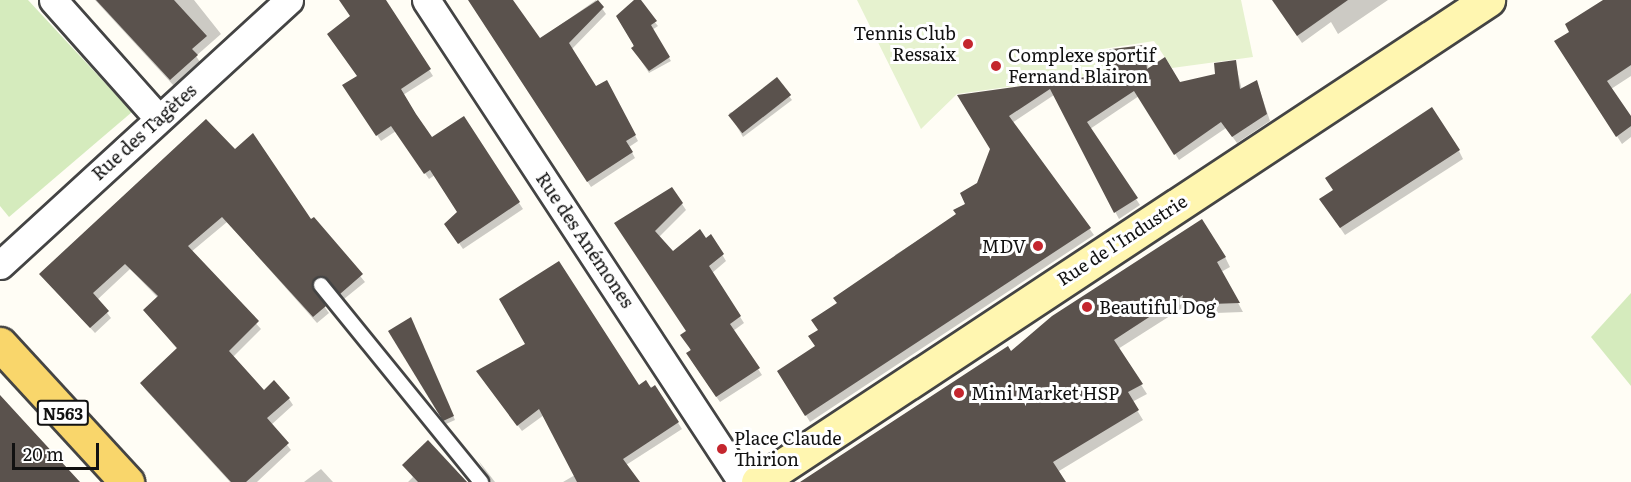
<!DOCTYPE html>
<meta charset="utf-8">
<style>
body{margin:0}
#map{position:relative;width:1631px;height:482px;overflow:hidden;background:#fffdf5;font-family:Literata,serif}
div>[style]{position:absolute}
.green>*{inset:0;background:#d5ebbd}
.pitch>*{inset:0;background:#e6f2cf}
.shadow>*{inset:0;background:#0003}
.building>*{inset:0;background:#5a524d;transform-origin:0 0}
.roads{filter:drop-shadow(2px 0 #444) drop-shadow(-2px 0 #444) drop-shadow(0 2px #444) drop-shadow(0 -2px #444)}
.lane>*{height:14px;margin:-7px;padding:0 7px;transform-origin:7px;border-radius:7px;background:#fff}
.street>*{height:27px;margin:-13.5px;padding:0 13.5px;transform-origin:13.5px;border-radius:13.5px;background:#fff}
.secondary>*{height:33px;margin:-16.5px;padding:0 16.5px;transform-origin:16.5px;border-radius:16.5px;background:#fff6b0}
.primary>*{height:33px;margin:-16.5px;padding:0 16.5px;transform-origin:16.5px;border-radius:16.5px;background:#f9d66b}
.dots>*{width:16px;height:16px;translate:-50% -50%;box-sizing:border-box;border:3px solid #fff;border-radius:50%}
span{translate:-50% -50%;white-space:nowrap;text-align:center;line-height:1.15;-webkit-text-stroke:6px #fff;paint-order:stroke}
.shield-label span{padding:2px 4px;background:#fff;border:2px solid;border-radius:4px;-webkit-text-stroke-width:0}
.shield-label{font-size:16px;color:#111;font-weight:700}
.poi-label{font-size:18px;color:#111}
.right{translate:-100% -50%;text-align:right}
.left{translate:0 -50%;text-align:left}
.street-label{font-size:18px;color:#111}
.scale{position:absolute;left:12px;top:443px;width:87px;height:27px;box-sizing:border-box;border:3px solid #111;border-top:0;padding-left:8px;font-size:18px;line-height:21px;white-space:nowrap;color:#111;-webkit-text-stroke:4px #fff;paint-order:stroke}
</style>
<div id="map">
<div class="green">
<div style="clip-path:polygon(0 0,28px 0,132px 112px,9px 217px,0 206px)"></div>
<div style="clip-path:polygon(1631px 293px,1631px 386px,1591px 337px)"></div>
</div>
<div class="pitch">
<div style="clip-path:polygon(857px 0,1241px 0,1253px 57px,1172px 68px,1154px 41px,1103px 49px,1106px 73px,957px 94px,921px 129px)"></div>
</div>
<div class="shadow">
<div style="clip-path:polygon(95px 0,194px 0,221px 34px,196px 56px,200px 62px,174px 86px)"></div>
<div style="clip-path:polygon(353px 0,384px 0,433px 76px,403px 95px,432px 139px,463px 118px,523px 209px,463px 249px,450px 230px,459px 212px,435px 175px,429px 179px,396px 131px,381px 141px,348px 92px,358px 77px)"></div>
<div style="clip-path:polygon(469px 0,511px 0,539px 40px,596px 0,606px 14px,571px 50px,596px 88px,607px 82px,638px 141px,629px 147px,635px 158px,591px 187px)"></div>
<div style="clip-path:polygon(636px 0,658px 26px,652px 30px,671px 61px,649px 73px,633px 48px)"></div>
<div style="clip-path:polygon(1279px 0,1388px 0,1338px 34px,1331px 22px,1302px 43px,1280px 11px)"></div>
<div style="clip-path:polygon(1607px 0,1631px 0,1631px 76px,1611px 89px,1631px 119px,1631px 137px,1622px 144px,1561px 49px,1571px 32px)"></div>
<div style="clip-path:polygon(1144px 46px,1149px 70px,1180px 84px,1217px 75px,1235px 62px,1242px 90px,1257px 82px,1270px 121px,1237px 143px,1226px 128px,1179px 160px,1139px 96px,1090px 129px,1140px 205px,1119px 219px,1054px 95px,1012px 123px,1094px 235px,810px 422px,779px 371px,817px 347px,820px 331px,838px 304px,897px 259px,895px 255px,958px 215px,978px 184px,992px 149px,960px 96px,1108px 76px)"></div>
<div style="clip-path:polygon(789px 96px,792px 100px,743px 137px,729px 113px)"></div>
<div style="clip-path:polygon(235px 151px,311px 221px,314px 219px,365px 282px,344px 299px,330px 283px,318px 285px,315px 294px,329px 313px,317px 323px,227px 222px,191px 252px,261px 329px,233px 357px,264px 392px,289px 399px,293px 405px,271px 425px,291px 450px,257px 482px,230px 482px,145px 389px,141px 383px,177px 349px,145px 310px,158px 298px,130px 269px,97px 300px,111px 318px,95px 333px,41px 274px)"></div>
<div style="clip-path:polygon(1459px 151px,1463px 159px,1345px 235px,1326px 207px)"></div>
<div style="clip-path:polygon(672px 189px,686px 210px,659px 237px,673px 253px,711px 236px,726px 261px,712px 273px,744px 323px,733px 331px,762px 375px,720px 402px,691px 360px,688px 332px,620px 229px)"></div>
<div style="clip-path:polygon(1225px 257px,1230px 267px,1221px 272px,1243px 312px,1188px 314px,1184px 307px,1118px 349px,1147px 394px,1132px 402px,1143px 420px,1059px 471px,1065px 482px,802px 482px,1011px 353px)"></div>
<div style="clip-path:polygon(412px 323px,455px 420px,446px 424px,442px 419px)"></div>
<div style="clip-path:polygon(482px 378px,655px 387px,682px 429px,626px 465px,638px 482px,563px 482px,575px 475px,544px 415px,522px 431px)"></div>
<div style="clip-path:polygon(428px 442px,467px 482px,408px 482px,413px 477px,404px 465px)"></div>
<div style="clip-path:polygon(478px 460px,495px 482px,491px 482px)"></div>
<div style="clip-path:polygon(321px 469px,333px 482px,304px 482px)"></div>
</div>
<div class="building">
<div style="clip-path:polygon(96px 0,174px 0,207px 36px,192px 49px,198px 55px,170px 80px)"></div>
<div style="clip-path:polygon(339px 0,386px 0,431px 69px,401px 89px,416px 114px,432px 137px,464px 116px,520px 202px,458px 244px,444px 224px,457px 212px,430px 170px,424px 174px,391px 126px,376px 136px,342px 85px,357px 76px,327px 34px,350px 16px)"></div>
<div style="clip-path:polygon(468px 0,513px 0,540px 38px,598px 0,604px 7px,569px 43px,596px 86px,607px 80px,636px 135px,626px 141px,633px 152px,587px 182px)"></div>
<div style="clip-path:polygon(634px 0,641px 0,657px 21px,651px 25px,670px 57px,649px 71px,631px 48px,634px 46px,616px 16px)"></div>
<div style="clip-path:polygon(1272px 0,1348px 0,1297px 36px)"></div>
<div style="clip-path:polygon(1603px 0,1631px 0,1631px 65px,1607px 81px,1631px 116px,1631px 126px,1616px 137px,1554px 41px,1569px 32px,1565px 24px)"></div>
<div style="clip-path:polygon(1144px 45px,1147px 69px,1165px 57px,1180px 82px,1215px 74px,1214px 63px,1236px 60px,1240px 89px,1257px 80px,1267px 114px,1232px 137px,1221px 122px,1174px 155px,1134px 91px,1087px 122px,1138px 198px,1114px 213px,1050px 89px,1009px 116px,1091px 228px,805px 416px,777px 371px,815px 346px,808px 336px,818px 330px,811px 320px,837px 303px,833px 298px,956px 214px,953px 210px,965px 204px,960px 193px,977px 183px,990px 149px,957px 95px,1107px 74px,1104px 50px)"></div>
<div style="left:777px;top:77px;width:23px;height:62px;rotate:52deg"></div>
<div style="clip-path:polygon(1432px 107px,1460px 150px,1340px 228px,1319px 199px,1333px 190px,1325px 178px)"></div>
<div style="clip-path:polygon(206px 119px,235px 149px,253px 133px,311px 219px,314px 217px,363px 274px,340px 294px,325px 277px,315px 278px,312px 287px,326px 306px,313px 317px,222px 217px,188px 246px,259px 321px,229px 351px,264px 390px,274px 380px,290px 398px,267px 418px,289px 443px,246px 482px,231px 482px,140px 383px,177px 348px,143px 310px,158px 296px,125px 264px,93px 293px,109px 311px,90px 328px,39px 274px)"></div>
<div style="clip-path:polygon(672px 187px,683px 203px,655px 231px,673px 251px,700px 229px,706px 238px,711px 234px,724px 254px,709px 266px,741px 316px,730px 324px,760px 368px,716px 397px,686px 353px,691px 350px,680px 335px,686px 331px,614px 223px)"></div>
<div style="clip-path:polygon(1202px 219px,1226px 257px,1217px 262px,1240px 303px,1181px 305px,1183px 295px,1114px 340px,1143px 384px,1128px 392px,1139px 410px,1053px 462px,1066px 482px,800px 482px,1008px 346px,1011px 351px,1052px 316px)"></div>
<div style="clip-path:polygon(559px 261px,639px 385px,646px 380px,651px 388px,655px 385px,679px 422px,623px 459px,640px 482px,577px 482px,539px 409px,517px 426px,476px 371px,525px 344px,499px 299px)"></div>
<div style="clip-path:polygon(411px 317px,454px 416px,443px 421px,388px 331px)"></div>
<div style="clip-path:polygon(0 395px,33px 431px,80px 482px,0 482px)"></div>
<div style="clip-path:polygon(428px 440px,467px 482px,418px 482px,402px 465px)"></div>
</div>
<div class="roads">
<div class="lane">
<div style="left:321px;top:285px;width:254px;rotate:50.9deg"></div>
</div>
<div class="street">
<div style="left:53px;top:0;width:159px;rotate:48.3deg"></div>
<div style="left:426px;top:0;width:576px;rotate:56.75deg"></div>
<div style="left:0;top:265px;width:392px;rotate:-42.5deg"></div>
</div>
<div class="secondary">
<div style="left:758px;top:482px;width:875px;rotate:-33.44deg"></div>
</div>
<div class="primary">
<div style="left:0;top:344px;width:188px;rotate:47.4deg"></div>
</div>
</div>
<div class="dots">
<div style="left:968px;top:44px;background:#c4262e"></div>
<div style="left:996px;top:66px;background:#c4262e"></div>
<div style="left:1038px;top:246px;background:#c4262e"></div>
<div style="left:1087px;top:307px;background:#c4262e"></div>
<div style="left:959px;top:393px;background:#c4262e"></div>
<div style="left:722px;top:449px;background:#c4262e"></div>
</div>
<div class="shield-label">
<span style="left:63px;top:413px">N563</span>
</div>
<div class="poi-label">
<span class="right" style="left:956px;top:44px">Tennis Club<br>Ressaix</span>
<span class="left" style="left:1008px;top:66px">Complexe sportif<br>Fernand Blairon</span>
<span class="right" style="left:1026px;top:246px">MDV</span>
<span class="left" style="left:1099px;top:307px">Beautiful Dog</span>
<span class="left" style="left:971px;top:393px">Mini Market HSP</span>
<span class="left" style="left:734px;top:449px">Place Claude<br>Thirion</span>
</div>
<div class="street-label">
<span style="left:144px;top:132px;rotate:-42deg">Rue des Tagètes</span>
<span style="left:585px;top:240px;rotate:56deg">Rue des Anémones</span>
<span style="left:1122px;top:240px;rotate:-33deg">Rue de l'Industrie</span>
</div>
<div class="scale">20 m</div>
</div>
